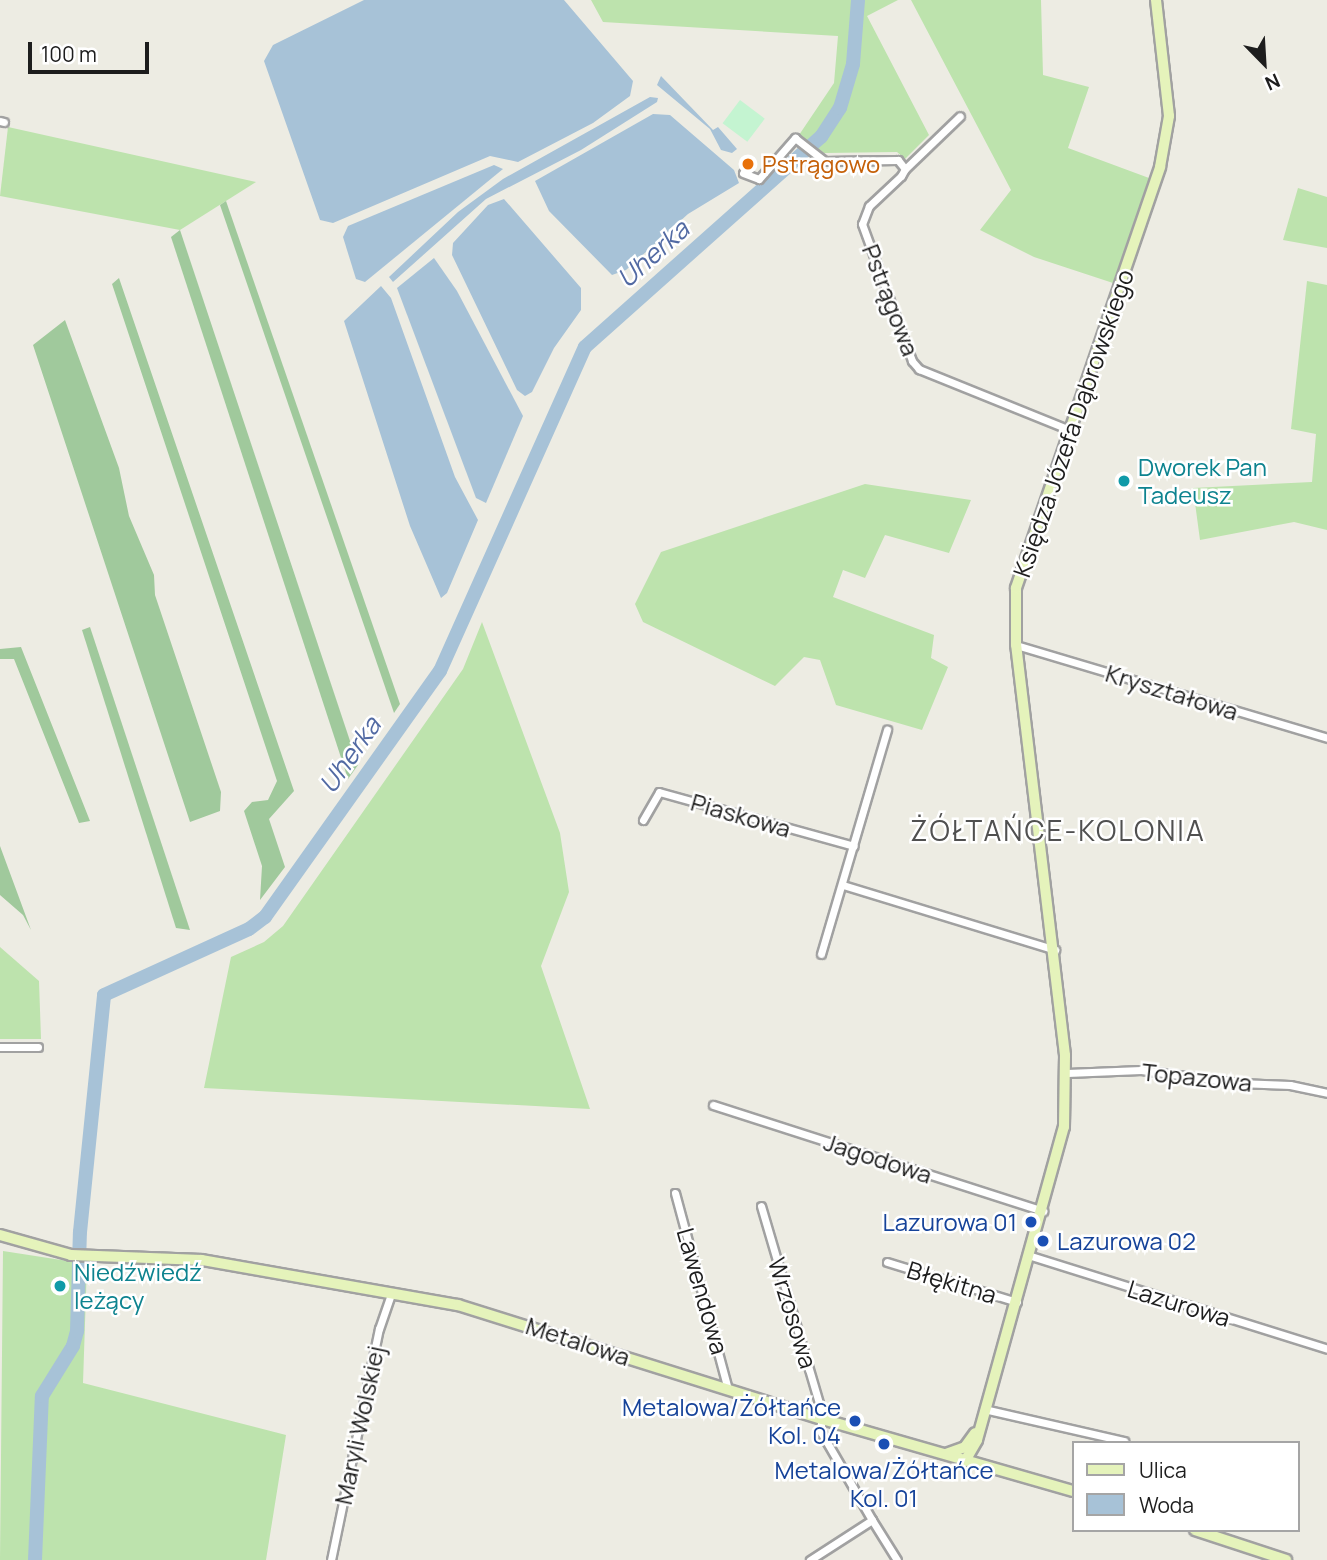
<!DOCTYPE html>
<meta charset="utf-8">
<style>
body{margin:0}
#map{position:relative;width:1327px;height:1560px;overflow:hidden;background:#edece3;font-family:Manrope,sans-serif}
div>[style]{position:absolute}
.grass>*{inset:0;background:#bde3ad}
.forest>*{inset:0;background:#a0c99c}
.park>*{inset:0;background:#c4f4d1;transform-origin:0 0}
.water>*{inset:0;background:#a7c2d7}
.river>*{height:14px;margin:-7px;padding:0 7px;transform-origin:7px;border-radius:7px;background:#a7c2d7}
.roads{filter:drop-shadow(2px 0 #a1a1a1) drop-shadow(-2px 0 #a1a1a1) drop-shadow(0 2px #a1a1a1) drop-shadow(0 -2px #a1a1a1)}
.street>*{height:7px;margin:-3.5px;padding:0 3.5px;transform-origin:3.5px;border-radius:3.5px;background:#fff}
.secondary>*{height:10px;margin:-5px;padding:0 5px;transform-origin:5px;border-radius:5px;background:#e5f3bb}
.dots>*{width:19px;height:19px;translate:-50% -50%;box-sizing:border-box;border:4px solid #fff;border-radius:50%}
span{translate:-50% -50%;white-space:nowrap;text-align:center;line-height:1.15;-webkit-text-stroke:5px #fff;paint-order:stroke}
.food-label{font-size:24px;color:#c56008}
.left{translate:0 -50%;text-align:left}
.street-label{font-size:24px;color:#1d1d1d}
.culture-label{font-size:24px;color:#0d838f}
.transit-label{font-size:24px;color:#164399}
.right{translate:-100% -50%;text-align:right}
.water-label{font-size:26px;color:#526aa3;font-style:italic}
.quarter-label{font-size:28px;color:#505050;letter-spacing:2px}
.legend{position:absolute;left:1072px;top:1441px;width:228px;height:91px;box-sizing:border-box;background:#fff;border:2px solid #a5a5a5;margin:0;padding:9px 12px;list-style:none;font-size:21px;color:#1d1d1d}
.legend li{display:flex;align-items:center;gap:14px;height:35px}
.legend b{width:35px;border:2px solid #a5a5a5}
.north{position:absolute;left:1229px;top:28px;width:70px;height:70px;-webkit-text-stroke:5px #fff;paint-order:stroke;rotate:156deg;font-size:19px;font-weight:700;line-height:28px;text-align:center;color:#1d1d1d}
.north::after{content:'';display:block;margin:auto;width:24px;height:32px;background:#1d1d1d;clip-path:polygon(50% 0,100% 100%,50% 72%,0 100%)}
.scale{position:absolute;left:28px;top:42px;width:121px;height:32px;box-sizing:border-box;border:4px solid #1d1d1d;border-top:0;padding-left:9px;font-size:21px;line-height:24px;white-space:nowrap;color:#1d1d1d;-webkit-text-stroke:5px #fff;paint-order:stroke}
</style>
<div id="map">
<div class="grass">
<div style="clip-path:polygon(591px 0,898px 0,867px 16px,929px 135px,905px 159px,897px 152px,824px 153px,799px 135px,834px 83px,838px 36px,603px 22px)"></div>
<div style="clip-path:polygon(911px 0,1041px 0,1043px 75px,1089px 87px,1068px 148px,1149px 178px,1113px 283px,1034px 257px,980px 230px,1011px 190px)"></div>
<div style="clip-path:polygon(8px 127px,256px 182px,180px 230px,0 196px)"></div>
<div style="clip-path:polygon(1298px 188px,1327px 197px,1327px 248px,1283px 240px)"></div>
<div style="clip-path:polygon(1307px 281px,1327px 285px,1327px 530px,1294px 522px,1200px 540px,1193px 488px,1312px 482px,1316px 434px,1291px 429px)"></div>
<div style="clip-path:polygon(865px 484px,971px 500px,949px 553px,885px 535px,865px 578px,843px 570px,833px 597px,934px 635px,931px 658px,948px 667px,922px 730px,836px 705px,820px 660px,804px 657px,775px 686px,643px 622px,635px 604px,661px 552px)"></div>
<div style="clip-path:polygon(482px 622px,560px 833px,569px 892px,541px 966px,590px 1109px,204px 1088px,231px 957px,264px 942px,283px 926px,463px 669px)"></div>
<div style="clip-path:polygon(0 947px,39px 981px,41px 1039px,0 1039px)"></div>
<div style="clip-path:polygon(3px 1251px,87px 1264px,83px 1383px,286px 1435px,266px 1560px,0 1560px)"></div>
</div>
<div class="forest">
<div style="clip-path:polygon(226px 201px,400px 704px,394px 713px,220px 205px)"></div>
<div style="clip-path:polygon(180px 230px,358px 765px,348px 779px,171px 237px)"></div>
<div style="clip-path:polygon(119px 278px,294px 791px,269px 819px,285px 867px,260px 900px,262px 866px,244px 811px,252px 802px,268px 800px,277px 781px,112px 284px)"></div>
<div style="clip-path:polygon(65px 320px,119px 468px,129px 516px,154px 575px,155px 595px,221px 792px,220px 811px,190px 822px,33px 345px)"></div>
<div style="clip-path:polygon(90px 627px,190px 930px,176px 928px,82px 630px)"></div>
<div style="clip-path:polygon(21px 647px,90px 821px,79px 823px,14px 659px,0 659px,0 649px)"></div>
<div style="clip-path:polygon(0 846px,31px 930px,23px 915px,0 895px)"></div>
</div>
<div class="park">
<div style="left:740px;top:100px;width:31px;height:29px;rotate:37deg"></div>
</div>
<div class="water">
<div style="clip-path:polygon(364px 0,564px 0,633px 81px,630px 96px,593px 123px,518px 162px,490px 156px,333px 223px,320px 220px,264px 61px,273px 45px)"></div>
<div style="clip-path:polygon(661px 76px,713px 130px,718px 127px,737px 149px,732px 153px,721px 150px,710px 129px,657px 85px)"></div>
<div style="clip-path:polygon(650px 97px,658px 98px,657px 102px,581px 150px,486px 199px,393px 282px,389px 277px,458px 212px,503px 179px)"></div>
<div style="clip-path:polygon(653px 114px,670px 115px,734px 170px,739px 183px,688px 214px,626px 270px,612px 275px,549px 211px,535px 181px)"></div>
<div style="clip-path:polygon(494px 165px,503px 169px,365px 282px,356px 279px,343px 237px,348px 226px)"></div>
<div style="clip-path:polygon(504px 199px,581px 288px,581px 310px,554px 348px,532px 392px,525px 396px,517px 390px,452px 255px,453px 243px,488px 205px)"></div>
<div style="clip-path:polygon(434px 258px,457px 291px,523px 416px,486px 503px,476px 498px,397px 288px)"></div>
<div style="clip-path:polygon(381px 286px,391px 298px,455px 477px,478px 520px,447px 593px,441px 598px,410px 526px,344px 321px)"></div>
</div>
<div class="river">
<div style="left:35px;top:1560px;width:164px;rotate:-87.6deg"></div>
<div style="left:42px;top:1396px;width:59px;rotate:-58.2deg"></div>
<div style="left:73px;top:1346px;width:16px;rotate:-75deg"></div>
<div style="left:77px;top:1331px;width:99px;rotate:-88.3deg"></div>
<div style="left:80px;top:1232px;width:238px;rotate:-84.2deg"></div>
<div style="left:104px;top:995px;width:159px;rotate:-24.5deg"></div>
<div style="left:249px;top:929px;width:20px;rotate:-37deg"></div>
<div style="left:265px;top:917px;width:302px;rotate:-54.6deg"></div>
<div style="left:440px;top:671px;width:355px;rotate:-65.9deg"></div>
<div style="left:585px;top:347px;width:316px;rotate:-41.7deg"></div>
<div style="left:821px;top:137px;width:35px;rotate:-57deg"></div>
<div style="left:840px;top:108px;width:46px;rotate:-73.5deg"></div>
<div style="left:853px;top:64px;width:64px;rotate:-85.5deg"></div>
</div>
<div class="roads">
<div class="street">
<div style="left:0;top:121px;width:4px;rotate:14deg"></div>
<div style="left:905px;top:169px;width:76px;rotate:-43.9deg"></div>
<div style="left:743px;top:173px;width:17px;rotate:21deg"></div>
<div style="left:759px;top:179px;width:55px;rotate:-48.7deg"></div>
<div style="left:795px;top:138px;width:37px;rotate:38deg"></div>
<div style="left:824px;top:161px;width:74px;rotate:-0.8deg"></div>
<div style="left:898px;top:160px;width:11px;rotate:52deg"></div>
<div style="left:905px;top:169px;width:8px;rotate:120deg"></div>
<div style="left:901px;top:176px;width:44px;rotate:136.8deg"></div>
<div style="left:869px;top:206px;width:19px;rotate:111deg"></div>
<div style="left:862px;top:224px;width:146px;rotate:69.9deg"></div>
<div style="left:912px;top:361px;width:11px;rotate:49deg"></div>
<div style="left:919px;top:369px;width:163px;rotate:22deg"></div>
<div style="left:1016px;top:645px;width:325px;rotate:16.6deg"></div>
<div style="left:643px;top:820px;width:32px;rotate:-60deg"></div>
<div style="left:659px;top:792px;width:202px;rotate:15.5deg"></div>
<div style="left:843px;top:885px;width:222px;rotate:17deg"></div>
<div style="left:821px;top:954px;width:234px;rotate:-73.6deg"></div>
<div style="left:0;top:1047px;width:38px"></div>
<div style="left:1067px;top:1073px;width:74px;rotate:-2.3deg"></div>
<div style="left:1141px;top:1070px;width:98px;rotate:7.6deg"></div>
<div style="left:1238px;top:1083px;width:52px;rotate:2.2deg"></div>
<div style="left:1290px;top:1085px;width:38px;rotate:12deg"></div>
<div style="left:713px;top:1105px;width:347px;rotate:17.8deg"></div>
<div style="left:675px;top:1193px;width:203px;rotate:74.9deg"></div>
<div style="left:761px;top:1206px;width:213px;rotate:73.6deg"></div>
<div style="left:821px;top:1410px;width:22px;rotate:90deg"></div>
<div style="left:821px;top:1432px;width:102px;rotate:59.9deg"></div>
<div style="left:872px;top:1520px;width:74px;rotate:147.2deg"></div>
<div style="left:1031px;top:1256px;width:310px;rotate:17.4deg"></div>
<div style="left:887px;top:1262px;width:136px;rotate:17.1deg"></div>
<div style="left:984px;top:1409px;width:144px;rotate:12.9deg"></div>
<div style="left:872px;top:1520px;width:47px;rotate:58deg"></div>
<div style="left:331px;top:1560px;width:236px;rotate:-78.3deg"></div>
<div style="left:379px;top:1329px;width:39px;rotate:-71deg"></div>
</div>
<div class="secondary">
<div style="left:0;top:1235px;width:74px;rotate:15.7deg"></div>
<div style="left:71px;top:1255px;width:131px;rotate:2.2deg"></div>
<div style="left:202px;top:1260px;width:260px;rotate:10deg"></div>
<div style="left:458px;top:1305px;width:381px;rotate:17.4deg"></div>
<div style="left:822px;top:1419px;width:261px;rotate:16deg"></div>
<div style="left:946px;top:1454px;width:20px;rotate:-20deg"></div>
<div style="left:965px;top:1447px;width:17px;rotate:-54deg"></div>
<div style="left:965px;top:1461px;width:24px;rotate:-60deg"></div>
<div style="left:977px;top:1440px;width:325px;rotate:-74.5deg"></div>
<div style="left:1064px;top:1127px;width:72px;rotate:-89.2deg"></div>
<div style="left:1065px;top:1055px;width:413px;rotate:-96.8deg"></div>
<div style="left:1016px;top:645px;width:57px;rotate:-90deg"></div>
<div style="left:1016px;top:588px;width:445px;rotate:-71.1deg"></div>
<div style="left:1160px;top:167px;width:52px;rotate:-80deg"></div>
<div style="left:1169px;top:116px;width:117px;rotate:-96.4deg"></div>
<div style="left:1195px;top:1530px;width:96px;rotate:18.2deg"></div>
</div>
</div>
<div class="dots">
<div style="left:748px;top:164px;background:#e8710a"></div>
<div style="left:1124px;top:481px;background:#0f9aa8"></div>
<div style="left:1031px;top:1222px;background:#1a4fb4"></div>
<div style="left:1043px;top:1241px;background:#1a4fb4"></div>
<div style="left:60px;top:1286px;background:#0f9aa8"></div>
<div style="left:855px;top:1421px;background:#1a4fb4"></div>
<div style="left:884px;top:1444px;background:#1a4fb4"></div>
</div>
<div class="food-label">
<span class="left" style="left:762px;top:164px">Pstrągowo</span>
</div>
<div class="street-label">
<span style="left:891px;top:300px;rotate:69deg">Pstrągowa</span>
<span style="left:1073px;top:423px;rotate:-71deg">Księdza Józefa Dąbrowskiego</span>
<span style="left:1172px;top:692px;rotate:17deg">Kryształowa</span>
<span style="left:741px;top:815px;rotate:16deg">Piaskowa</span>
<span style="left:1197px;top:1077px;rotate:6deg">Topazowa</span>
<span style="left:878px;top:1158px;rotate:18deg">Jagodowa</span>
<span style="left:952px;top:1282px;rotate:17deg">Błękitna</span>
<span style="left:703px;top:1291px;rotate:74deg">Lawendowa</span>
<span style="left:1179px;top:1303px;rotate:17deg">Lazurowa</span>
<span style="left:793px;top:1313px;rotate:73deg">Wrzosowa</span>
<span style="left:578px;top:1341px;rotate:18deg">Metalowa</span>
<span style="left:359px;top:1425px;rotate:-78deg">Maryli Wolskiej</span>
</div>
<div class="culture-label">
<span class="left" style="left:1138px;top:481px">Dworek Pan<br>Tadeusz</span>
<span class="left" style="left:74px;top:1286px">Niedźwiedź<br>leżący</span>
</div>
<div class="transit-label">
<span class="right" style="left:1017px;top:1222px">Lazurowa 01</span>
<span class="left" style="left:1057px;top:1241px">Lazurowa 02</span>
<span class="right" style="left:841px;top:1421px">Metalowa/Żółtańce<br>Kol. 04</span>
<span style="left:884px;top:1484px">Metalowa/Żółtańce<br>Kol. 01</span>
</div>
<div class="water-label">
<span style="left:653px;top:254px;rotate:-42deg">Uherka</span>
<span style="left:350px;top:755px;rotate:-55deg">Uherka</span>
</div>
<div class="quarter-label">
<span style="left:1058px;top:830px">ŻÓŁTAŃCE-KOLONIA</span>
</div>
<ul class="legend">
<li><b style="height:9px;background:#e5f3bb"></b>Ulica</li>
<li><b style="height:19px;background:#a7c2d7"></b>Woda</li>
</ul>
<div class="north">N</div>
<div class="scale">100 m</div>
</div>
